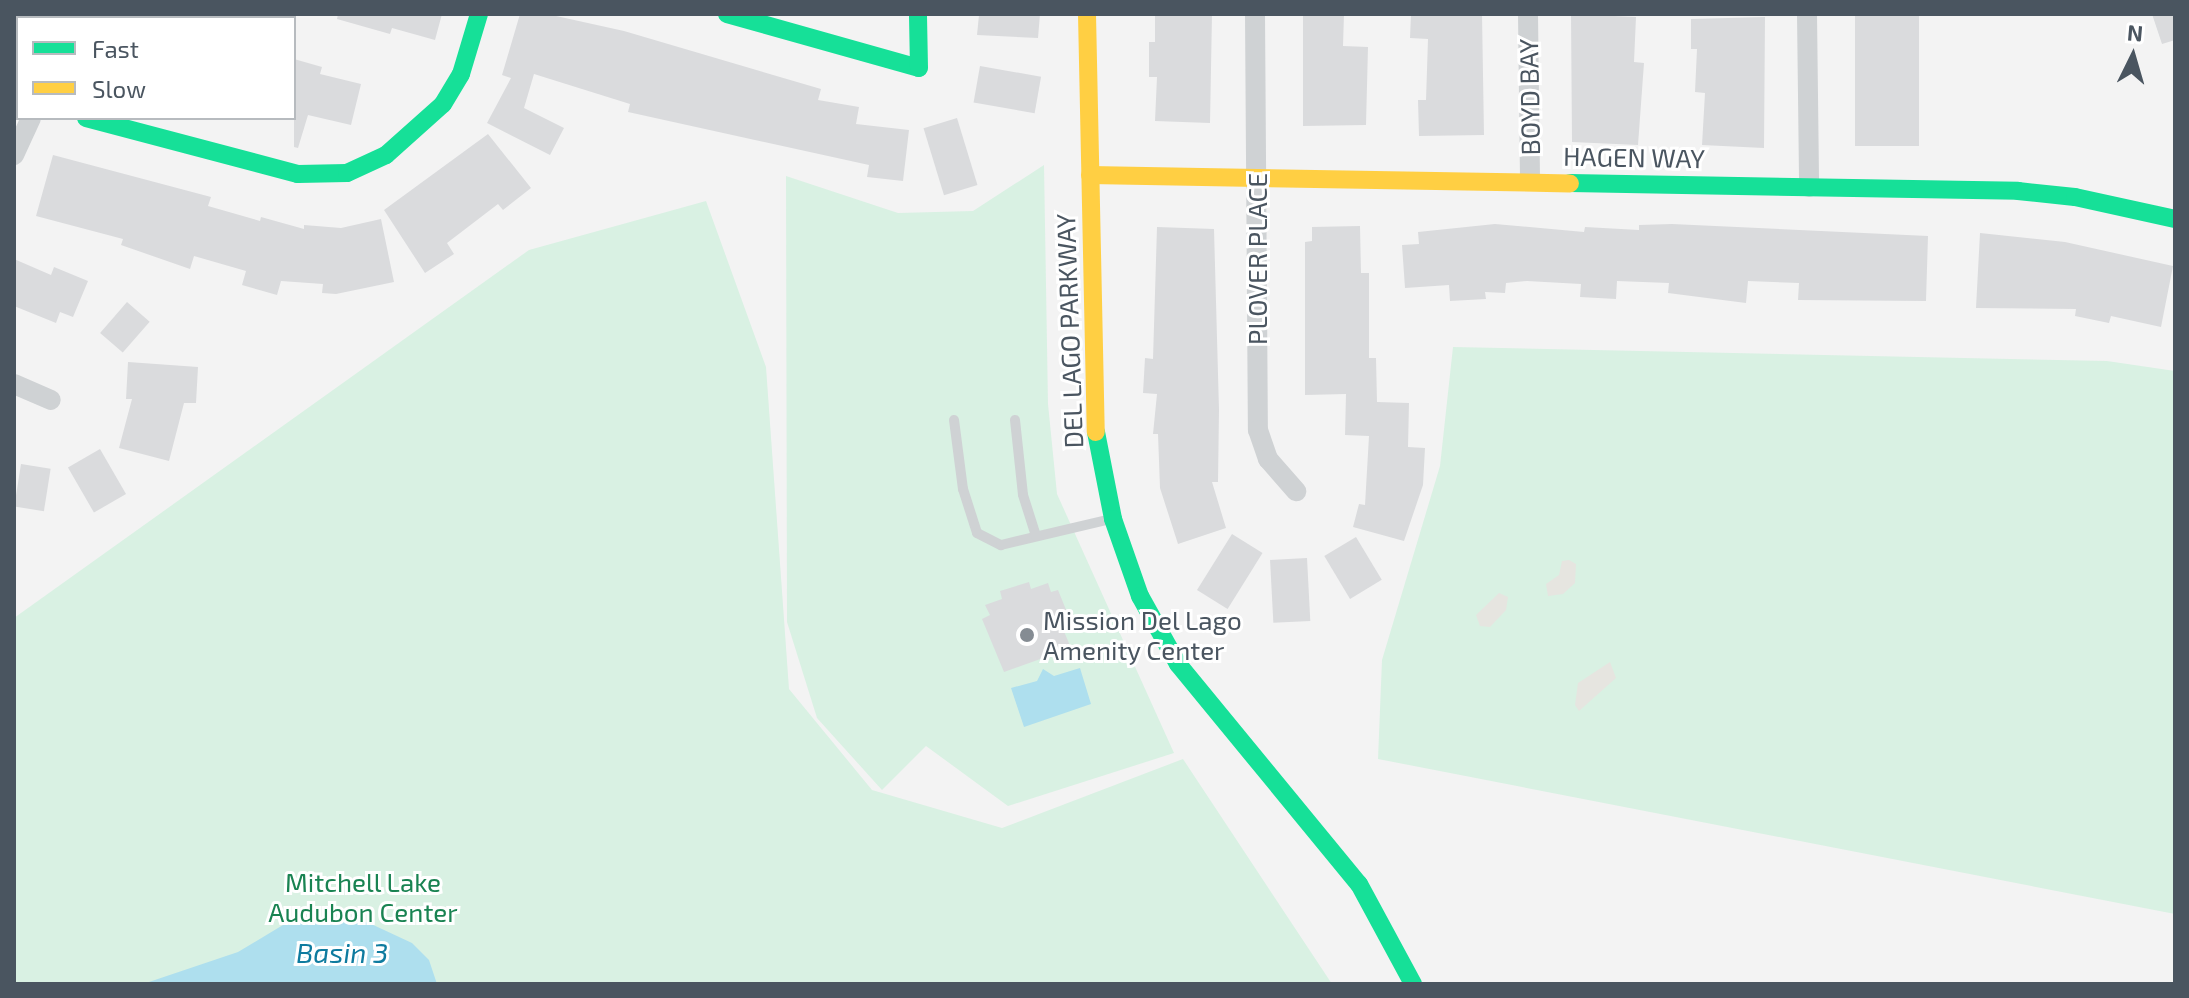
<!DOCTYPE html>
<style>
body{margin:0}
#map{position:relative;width:2189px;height:998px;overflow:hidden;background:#f3f3f3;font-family:"Exo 2",sans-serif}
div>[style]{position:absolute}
.green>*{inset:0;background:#d9f1e3}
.sand>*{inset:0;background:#e6e5e0}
.water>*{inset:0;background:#aedfee}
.building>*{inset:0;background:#dadbdd;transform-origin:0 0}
.lane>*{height:10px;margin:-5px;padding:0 5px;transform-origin:5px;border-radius:5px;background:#cfd2d4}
.street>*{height:20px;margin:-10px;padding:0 10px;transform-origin:10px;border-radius:10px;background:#cfd2d4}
.fast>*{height:18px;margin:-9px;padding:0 9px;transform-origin:9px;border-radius:9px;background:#16e098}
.slow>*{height:18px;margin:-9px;padding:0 9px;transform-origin:9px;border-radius:9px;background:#ffcf43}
.dots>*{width:22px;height:22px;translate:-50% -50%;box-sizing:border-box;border:4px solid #fff;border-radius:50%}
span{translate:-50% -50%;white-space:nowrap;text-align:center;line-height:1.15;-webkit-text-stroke:6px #fff;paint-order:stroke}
.street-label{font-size:26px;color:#4a5560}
.poi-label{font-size:26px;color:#4a5560}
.left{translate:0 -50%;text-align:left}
.park-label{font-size:26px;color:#198352}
.water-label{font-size:28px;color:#0e7b9f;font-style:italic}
.frame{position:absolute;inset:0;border:16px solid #4a5560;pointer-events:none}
.legend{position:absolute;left:16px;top:16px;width:280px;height:104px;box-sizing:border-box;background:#fff;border:2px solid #b7bbbf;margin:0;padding:10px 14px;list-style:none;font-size:24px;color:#4a5560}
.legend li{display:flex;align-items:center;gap:16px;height:40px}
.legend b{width:40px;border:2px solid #b7bbbf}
.north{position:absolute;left:2093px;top:16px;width:80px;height:80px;-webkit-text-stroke:6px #fff;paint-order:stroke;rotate:5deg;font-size:22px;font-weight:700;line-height:32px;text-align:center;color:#4a5560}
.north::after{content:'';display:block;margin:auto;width:28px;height:36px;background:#4a5560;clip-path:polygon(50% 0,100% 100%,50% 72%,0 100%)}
</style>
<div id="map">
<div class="green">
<div style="clip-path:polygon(1044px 165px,1048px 404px,1057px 494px,1174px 753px,1008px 806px,926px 746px,882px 790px,817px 718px,787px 622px,786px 176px,898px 213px,973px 211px)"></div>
<div style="clip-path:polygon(706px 201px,766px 367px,789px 689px,872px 790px,1002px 828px,1183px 759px,1332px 984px,14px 984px,14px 618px,529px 250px)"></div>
<div style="clip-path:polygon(1453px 347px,2107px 361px,2175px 371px,2175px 914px,1378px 759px,1382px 660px,1440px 466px)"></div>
</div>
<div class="sand">
<div style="clip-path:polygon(1569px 560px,1576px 564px,1575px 583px,1563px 594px,1548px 596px,1546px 584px,1559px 575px,1562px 561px)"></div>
<div style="clip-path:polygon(1499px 593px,1508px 597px,1506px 610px,1490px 627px,1480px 626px,1476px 615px)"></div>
<div style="clip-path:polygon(1610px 662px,1616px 678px,1579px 711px,1575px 705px,1578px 683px)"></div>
</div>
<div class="water">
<div style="clip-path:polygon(1080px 668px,1091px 704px,1024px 727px,1011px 688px,1037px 681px,1043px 669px,1054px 676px)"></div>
<div style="clip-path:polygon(333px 917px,369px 923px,412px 943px,429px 960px,437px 984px,143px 984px,238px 952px,283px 925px)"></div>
</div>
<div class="building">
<div style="clip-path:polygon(338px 14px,442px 14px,435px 40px,392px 28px,390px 34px,337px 19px)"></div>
<div style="clip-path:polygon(520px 14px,547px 14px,624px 31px,821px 89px,818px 100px,859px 107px,856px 124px,909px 130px,903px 181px,867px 177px,869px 165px,628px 112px,630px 104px,534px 74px,524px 108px,564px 128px,550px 155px,487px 123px,511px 78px,502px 75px)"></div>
<div style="clip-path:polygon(1040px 14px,1038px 38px,977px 35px,979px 15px)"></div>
<div style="clip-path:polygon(1155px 14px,1212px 14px,1210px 123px,1155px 121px,1157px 77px,1149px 77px,1149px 42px,1155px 42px)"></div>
<div style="clip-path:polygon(1303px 14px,1344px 14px,1343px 46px,1368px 47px,1366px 125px,1303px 126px)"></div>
<div style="clip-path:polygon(1411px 14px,1482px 14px,1484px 135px,1419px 136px,1418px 100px,1426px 100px,1428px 39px,1410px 38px)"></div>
<div style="clip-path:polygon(1571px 14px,1636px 17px,1634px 62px,1644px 63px,1638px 145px,1572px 142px)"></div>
<div style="left:1855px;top:14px;width:64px;height:132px"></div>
<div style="clip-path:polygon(2152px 14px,2175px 14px,2175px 40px,2162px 44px)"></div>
<div style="clip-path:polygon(1765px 17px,1764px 148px,1702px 145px,1705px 93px,1695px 92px,1697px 49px,1691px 49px,1691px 19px)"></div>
<div style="clip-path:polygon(294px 59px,322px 67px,320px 74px,361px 84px,351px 125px,308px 115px,298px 148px,294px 147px)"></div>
<div style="left:980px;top:66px;width:62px;height:37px;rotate:10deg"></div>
<div style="left:957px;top:118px;width:70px;height:35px;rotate:73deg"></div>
<div style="clip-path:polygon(488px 134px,531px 188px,503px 210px,498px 204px,447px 243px,454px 254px,425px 273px,384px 210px)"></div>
<div style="clip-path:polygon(53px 155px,211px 197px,208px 206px,260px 221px,261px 217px,304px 229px,304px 225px,341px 228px,381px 219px,394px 282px,336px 294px,322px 293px,323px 284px,281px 281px,277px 295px,242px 285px,246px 271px,194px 256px,190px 269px,121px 245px,123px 239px,36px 216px)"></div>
<div style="clip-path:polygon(1495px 224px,1584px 232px,1585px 227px,1639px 230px,1639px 225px,1672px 224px,1928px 236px,1926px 301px,1798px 300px,1799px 283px,1748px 281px,1746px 303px,1668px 293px,1669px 283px,1617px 281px,1616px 299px,1580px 297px,1581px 284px,1527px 281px,1506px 283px,1505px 293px,1485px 292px,1486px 299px,1450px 301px,1449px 285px,1405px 288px,1402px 245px,1419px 244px,1418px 232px)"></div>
<div style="clip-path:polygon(1360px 226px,1361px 273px,1369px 273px,1369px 358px,1376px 358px,1377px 402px,1409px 403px,1408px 447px,1425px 448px,1423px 485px,1404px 541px,1353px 527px,1359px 504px,1365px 505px,1369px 436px,1345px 435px,1346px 394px,1305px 395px,1305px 242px,1312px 241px,1312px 227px)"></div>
<div style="clip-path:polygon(1157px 227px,1214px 229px,1219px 410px,1218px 482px,1212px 482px,1226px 528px,1178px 544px,1160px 488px,1158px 434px,1153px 434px,1157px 394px,1143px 393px,1145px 358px,1153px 359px)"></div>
<div style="clip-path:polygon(1980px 233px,2065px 242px,2173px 266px,2161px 327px,2111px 316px,2109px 323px,2075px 316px,2076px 309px,1976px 308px)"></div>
<div style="clip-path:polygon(14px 259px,51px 275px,54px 267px,88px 281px,73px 317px,60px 312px,56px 323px,14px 306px)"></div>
<div style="left:127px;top:302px;width:30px;height:41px;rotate:41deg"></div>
<div style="clip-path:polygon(128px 362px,198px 367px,196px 403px,184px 403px,169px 461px,119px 448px,132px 399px,126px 399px)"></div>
<div style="left:100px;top:449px;width:52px;height:37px;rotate:60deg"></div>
<div style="left:21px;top:464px;width:30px;height:43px;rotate:9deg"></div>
<div style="left:1232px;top:534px;width:36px;height:66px;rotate:32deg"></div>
<div style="left:1356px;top:537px;width:50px;height:37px;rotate:59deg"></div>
<div style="left:1307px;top:558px;width:63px;height:37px;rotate:87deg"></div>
<div style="clip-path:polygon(1029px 582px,1031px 589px,1048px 583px,1051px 592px,1058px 590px,1069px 617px,1060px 622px,1071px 648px,1004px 672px,982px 619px,990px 615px,985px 605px,1002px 599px,1000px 591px)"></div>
</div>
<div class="lane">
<div style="left:954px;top:420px;width:70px;rotate:82.6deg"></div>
<div style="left:963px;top:489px;width:46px;rotate:72.3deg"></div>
<div style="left:977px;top:533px;width:27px;rotate:27deg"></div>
<div style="left:1001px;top:545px;width:113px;rotate:-13.3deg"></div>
<div style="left:1015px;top:420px;width:75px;rotate:83.9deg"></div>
<div style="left:1023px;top:495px;width:43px;rotate:72.4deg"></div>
</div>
<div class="street">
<div style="left:1255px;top:14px;width:416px;rotate:89.6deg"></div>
<div style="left:1258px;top:430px;width:31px;rotate:71deg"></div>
<div style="left:1268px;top:459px;width:43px;rotate:48.8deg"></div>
<div style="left:1528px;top:14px;width:167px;rotate:89.3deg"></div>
<div style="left:1807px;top:14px;width:173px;rotate:89.3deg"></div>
<div style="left:76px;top:18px;width:4px;rotate:-76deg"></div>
<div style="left:14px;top:155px;width:41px;rotate:-65.3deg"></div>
<div style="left:14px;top:384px;width:40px;rotate:23.4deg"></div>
</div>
<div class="fast">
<div style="left:727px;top:14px;width:199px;rotate:15.7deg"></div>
<div style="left:919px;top:68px;width:54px;rotate:-91.1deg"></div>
<div style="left:86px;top:118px;width:219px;rotate:14.8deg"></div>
<div style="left:298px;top:174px;width:49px;rotate:-1.2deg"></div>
<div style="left:347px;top:173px;width:43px;rotate:-24.8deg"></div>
<div style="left:386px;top:155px;width:76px;rotate:-41.8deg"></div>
<div style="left:443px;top:104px;width:35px;rotate:-59deg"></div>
<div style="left:461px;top:74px;width:63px;rotate:-73.3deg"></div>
<div style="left:1570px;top:183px;width:448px;rotate:1deg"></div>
<div style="left:2018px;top:191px;width:57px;rotate:6deg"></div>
<div style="left:2075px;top:197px;width:102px;rotate:12.4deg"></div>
<div style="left:1096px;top:432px;width:89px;rotate:78.9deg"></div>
<div style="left:1113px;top:519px;width:82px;rotate:70.7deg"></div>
<div style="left:1140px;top:596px;width:78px;rotate:60.8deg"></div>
<div style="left:1178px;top:664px;width:285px;rotate:50.6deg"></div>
<div style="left:1359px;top:884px;width:114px;rotate:61.6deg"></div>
</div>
<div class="slow">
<div style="left:1087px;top:14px;width:418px;rotate:88.8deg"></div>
<div style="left:1090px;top:175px;width:480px;rotate:1deg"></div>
</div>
<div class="dots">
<div style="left:1027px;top:635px;background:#858c93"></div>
</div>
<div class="street-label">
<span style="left:1529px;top:97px;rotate:-91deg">BOYD BAY</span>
<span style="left:1634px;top:157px;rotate:1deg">HAGEN WAY</span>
<span style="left:1257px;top:259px;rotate:-90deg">PLOVER PLACE</span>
<span style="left:1069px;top:331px;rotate:-92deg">DEL LAGO PARKWAY</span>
</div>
<div class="poi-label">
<span class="left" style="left:1043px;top:635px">Mission Del Lago<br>Amenity Center</span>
</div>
<div class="park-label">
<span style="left:363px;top:897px">Mitchell Lake<br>Audubon Center</span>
</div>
<div class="water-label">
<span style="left:342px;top:952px">Basin 3</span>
</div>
<div class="frame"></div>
<ul class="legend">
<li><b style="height:10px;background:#16e098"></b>Fast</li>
<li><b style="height:10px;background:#ffcf43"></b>Slow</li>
</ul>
<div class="north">N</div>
</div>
